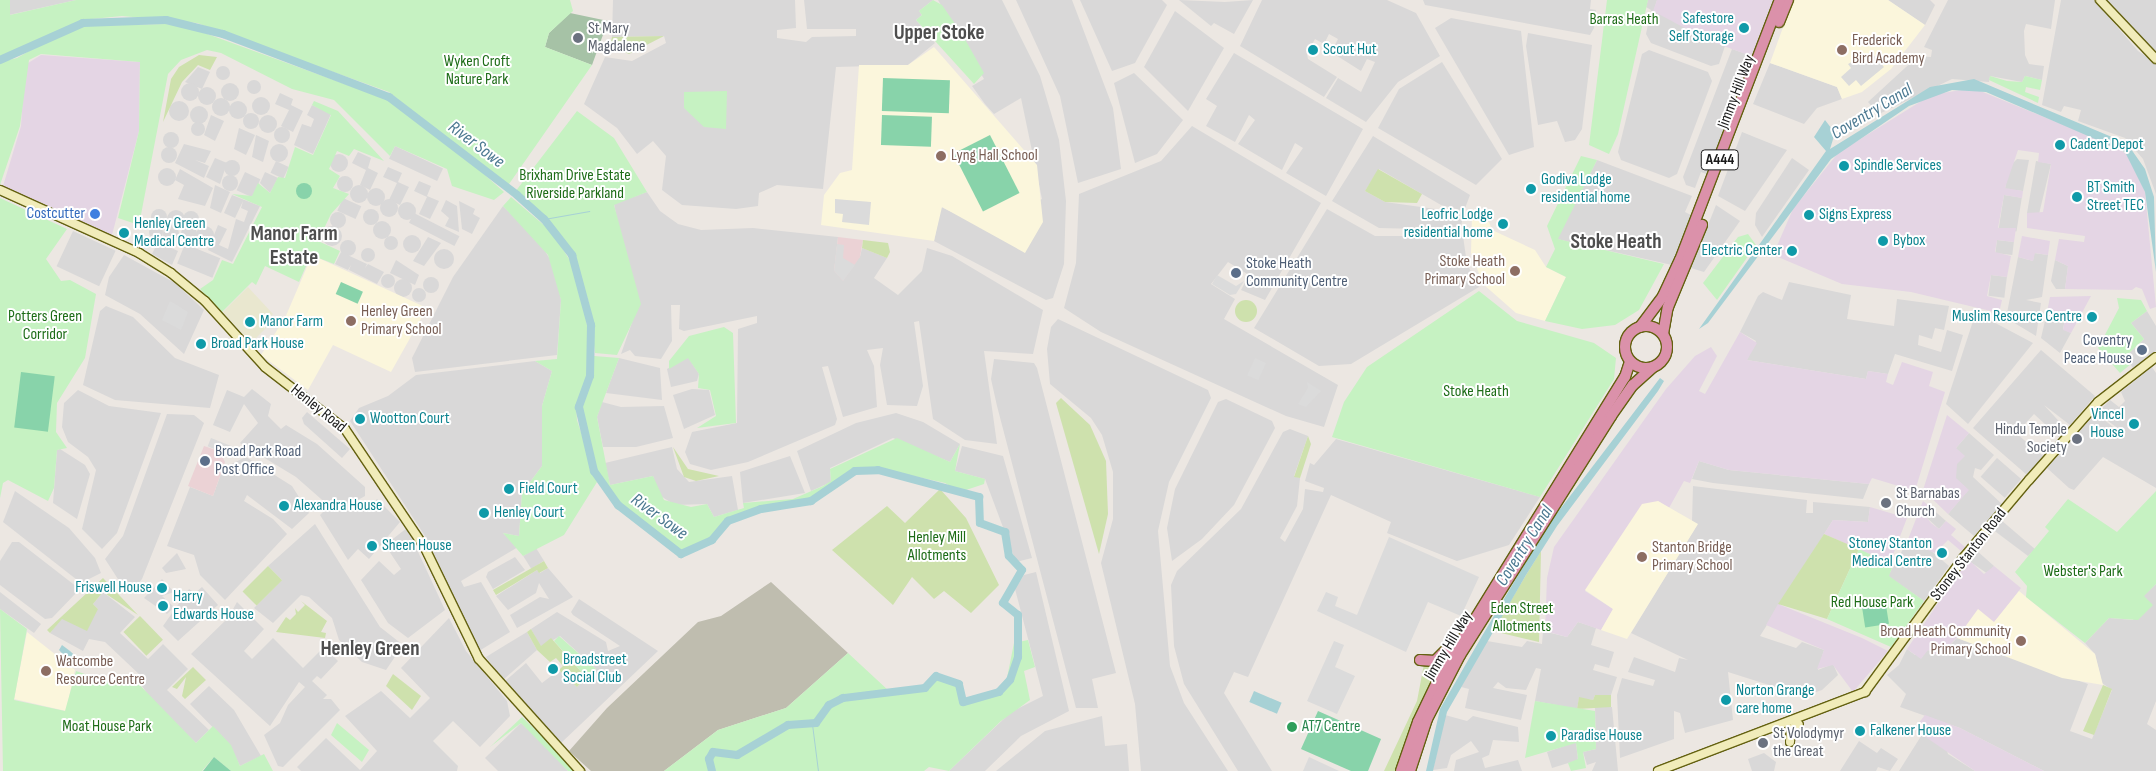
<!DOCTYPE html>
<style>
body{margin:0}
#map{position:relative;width:2156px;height:771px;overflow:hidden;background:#ece7e2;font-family:"Sofia Sans Condensed",sans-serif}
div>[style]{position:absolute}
.residential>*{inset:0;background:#d9d8d8;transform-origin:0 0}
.round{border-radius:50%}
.commercial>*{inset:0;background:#ebd2d5}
.industrial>*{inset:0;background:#e4d5e4}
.education>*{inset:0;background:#fbf6dc}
.construction>*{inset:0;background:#bfbdaf}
.farmland>*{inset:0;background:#e9e7cf}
.grass>*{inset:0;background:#cee1ad;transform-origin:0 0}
.cemetery>*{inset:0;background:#a6c2a6}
.park>*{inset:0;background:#c6f2c2}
.pitch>*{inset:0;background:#88d3aa;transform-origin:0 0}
.parking>*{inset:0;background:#dbdbdb;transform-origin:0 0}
.water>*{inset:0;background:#a7d1d5;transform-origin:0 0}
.stream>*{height:1px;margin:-0.5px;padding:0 0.5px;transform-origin:0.5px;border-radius:0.5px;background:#a7d1d5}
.river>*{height:8px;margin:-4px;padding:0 4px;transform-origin:4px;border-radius:4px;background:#a7d1d5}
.roads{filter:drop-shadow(1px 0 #646110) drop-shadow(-1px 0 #646110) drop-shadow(0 1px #646110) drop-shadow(0 -1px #646110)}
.secondary>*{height:8px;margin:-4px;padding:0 4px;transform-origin:4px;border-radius:4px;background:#f1ecba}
.highway>*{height:10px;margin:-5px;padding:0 5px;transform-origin:5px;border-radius:5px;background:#db91aa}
.highway>.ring{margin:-5px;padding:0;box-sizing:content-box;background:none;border:10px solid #db91aa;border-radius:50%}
.dots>*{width:14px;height:14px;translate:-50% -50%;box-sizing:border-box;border:2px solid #fff;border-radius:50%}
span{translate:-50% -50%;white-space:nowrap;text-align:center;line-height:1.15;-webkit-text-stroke:4px #fff;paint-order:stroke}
.shield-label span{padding:1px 4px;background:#fff;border:1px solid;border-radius:4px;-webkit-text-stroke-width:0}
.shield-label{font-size:15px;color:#1b1b1b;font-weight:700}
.culture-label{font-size:16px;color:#0d838f}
.right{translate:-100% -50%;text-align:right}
.left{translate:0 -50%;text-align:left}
.park-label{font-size:16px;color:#1d6c17}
.worship-label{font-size:16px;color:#5b616d}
.education-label{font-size:16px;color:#785e54}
.street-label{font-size:16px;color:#1b1b1b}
.shop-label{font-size:16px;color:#366cbe}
.service-label{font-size:16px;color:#4e5e75}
.leisure-label{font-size:16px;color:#27864d}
.water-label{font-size:18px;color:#4c7991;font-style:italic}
.district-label{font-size:21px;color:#4e4e4e;font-weight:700}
</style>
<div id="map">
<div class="residential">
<div style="clip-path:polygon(10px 0,76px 0,9px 15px)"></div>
<div style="clip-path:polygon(613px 0,795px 0,796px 28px,777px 30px,777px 38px,806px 42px,812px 37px,856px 36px,856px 29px,807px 29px,804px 0,933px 0,919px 11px,922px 15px,916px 20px,935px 43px,908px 65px,836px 67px,823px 189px,777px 185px,759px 193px,758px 206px,736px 209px,682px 205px,662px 190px,666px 156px,653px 141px,637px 154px,617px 128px,584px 104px,605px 57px,632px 61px,666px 43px,664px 36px,612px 37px)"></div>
<div style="clip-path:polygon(938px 0,1002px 0,1040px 76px,1059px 140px,1066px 201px,1064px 264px,1053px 298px,1046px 300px,934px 241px,941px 207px,980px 225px,1042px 199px,1021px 98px,994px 114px,985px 104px,972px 86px,984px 79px)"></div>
<div style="clip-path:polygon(1016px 0,1072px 0,1113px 108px,1121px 169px,1078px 183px,1060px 96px)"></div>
<div style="clip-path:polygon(1080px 0,1162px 0,1167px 5px,1135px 63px,1112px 71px)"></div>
<div style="clip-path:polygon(1179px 0,1225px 2px,1253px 0,1234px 34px,1214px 23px,1211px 26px)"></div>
<div style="clip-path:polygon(1262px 0,1387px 0,1416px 13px,1440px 56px,1398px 82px,1366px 122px,1326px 98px,1338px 78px,1361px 92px,1375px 62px,1367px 59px,1361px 71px,1331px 52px,1338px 39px,1329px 34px,1324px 44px,1315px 39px,1307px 54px,1308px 59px,1337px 77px,1324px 97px,1240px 46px)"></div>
<div style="clip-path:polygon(1423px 0,1591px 0,1590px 9px,1596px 10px,1594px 28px,1590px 35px,1425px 5px)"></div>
<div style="clip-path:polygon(1648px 0,1657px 0,1654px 10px,1725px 46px,1719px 64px,1711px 66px,1651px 43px,1646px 34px,1651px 10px,1646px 7px)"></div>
<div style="clip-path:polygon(1888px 0,1930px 0,1935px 5px,1925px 25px)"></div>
<div style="clip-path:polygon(1948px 0,2055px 0,2051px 29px,2026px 24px,2024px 31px,2025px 55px,2029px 64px,2044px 66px,2042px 80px,2025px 76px,2022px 82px,1990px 76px,1989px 82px,1952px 79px,1879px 114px,1868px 102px,1918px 56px,1931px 57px,1932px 50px,1924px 47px)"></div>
<div style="clip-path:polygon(2061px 0,2094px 0,2138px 51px,2156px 63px,2156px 194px,2143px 159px,2125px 138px,2078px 121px,2081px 110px,2064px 106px,2061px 112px,2042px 105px)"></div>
<div style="clip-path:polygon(2104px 0,2156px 0,2156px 55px)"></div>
<div style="clip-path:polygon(1175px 11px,1224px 48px,1188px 111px,1144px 67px)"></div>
<div style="clip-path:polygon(1451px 18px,1521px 31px,1534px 147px,1509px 155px,1435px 28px)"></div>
<div style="clip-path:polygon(1528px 33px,1592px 45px,1582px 129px,1575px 140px,1565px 142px,1557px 121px,1538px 125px,1526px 46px)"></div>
<div style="clip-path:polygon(1732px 49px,1755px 57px,1709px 175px,1701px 172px,1695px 188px,1686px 185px,1683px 177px)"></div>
<div style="clip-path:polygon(1649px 50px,1708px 72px,1712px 81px,1677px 174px,1669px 178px,1621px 160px,1618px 152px,1642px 54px)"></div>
<div style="clip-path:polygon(1234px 53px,1363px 129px,1326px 196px,1286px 173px,1303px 148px,1295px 143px,1282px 170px,1238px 144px,1255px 120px,1249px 115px,1235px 142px,1206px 126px,1217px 106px,1206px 99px)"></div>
<div style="clip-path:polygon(1442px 62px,1502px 159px,1476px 185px,1378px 128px,1399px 89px)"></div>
<div style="clip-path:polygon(1770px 63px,1837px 87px,1842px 99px,1817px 108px,1804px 124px,1753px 104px)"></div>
<div class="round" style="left:216px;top:66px;width:14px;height:14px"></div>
<div style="clip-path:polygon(198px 67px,210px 72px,202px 89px,185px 82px)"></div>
<div style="clip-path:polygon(1134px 73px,1183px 120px,1157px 154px,1135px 163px,1114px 83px)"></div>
<div class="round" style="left:247px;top:80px;width:14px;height:14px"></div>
<div class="round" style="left:221px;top:83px;width:18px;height:18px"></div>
<div class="round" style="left:181px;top:83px;width:18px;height:18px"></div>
<div class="round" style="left:198px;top:87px;width:18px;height:18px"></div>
<div style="clip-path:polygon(280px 93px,293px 99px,291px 105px,303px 111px,293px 132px,281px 126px,289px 110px,275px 104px)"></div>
<div class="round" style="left:252px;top:97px;width:18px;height:18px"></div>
<div class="round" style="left:212px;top:98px;width:18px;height:18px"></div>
<div class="round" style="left:169px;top:101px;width:20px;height:20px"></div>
<div class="round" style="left:229px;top:101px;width:18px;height:18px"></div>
<div style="clip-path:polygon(312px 105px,331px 114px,313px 154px,294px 145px,302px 124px,311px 127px,314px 119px,307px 115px)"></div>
<div class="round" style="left:190px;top:106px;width:18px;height:18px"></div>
<div class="round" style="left:243px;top:113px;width:16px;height:16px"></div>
<div style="clip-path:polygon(211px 115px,224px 121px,215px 141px,204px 135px)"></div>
<div class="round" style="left:259px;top:115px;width:18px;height:18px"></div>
<div class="round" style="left:191px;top:122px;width:14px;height:14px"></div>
<div style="clip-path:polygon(1192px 126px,1321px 203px,1265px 300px,1241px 290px,1249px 275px,1228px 262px,1211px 284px,1235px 299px,1224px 319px,1338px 385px,1324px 427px,1286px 416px,1101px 332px,1064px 308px,1076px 263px,1079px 194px,1161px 161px)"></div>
<div class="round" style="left:274px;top:127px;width:16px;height:16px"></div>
<div style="clip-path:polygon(239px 128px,255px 135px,246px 155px,234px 149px)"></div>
<div style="clip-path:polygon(1742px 132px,1787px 150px,1745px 211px,1718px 196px)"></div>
<div class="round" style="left:163px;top:132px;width:16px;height:16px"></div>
<div style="clip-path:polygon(256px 135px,269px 141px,263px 162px,252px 157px)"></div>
<div style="clip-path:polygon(1373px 136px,1470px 195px,1464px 211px,1441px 205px,1379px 169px,1365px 191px,1385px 202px,1464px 213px,1460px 230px,1379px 228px,1332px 201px)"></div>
<div class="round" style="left:270px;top:144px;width:18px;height:18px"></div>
<div style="clip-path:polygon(184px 144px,211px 151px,205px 163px,195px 160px,209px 166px,204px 178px,175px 163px)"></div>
<div style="left:395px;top:146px;width:53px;height:14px;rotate:25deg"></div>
<div class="round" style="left:161px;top:147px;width:16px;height:16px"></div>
<div style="clip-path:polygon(358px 152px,371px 158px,368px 168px,378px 173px,370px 190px,360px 185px,366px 170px,352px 163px)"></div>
<div class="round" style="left:330px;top:154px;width:18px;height:18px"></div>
<div style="clip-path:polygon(215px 158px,227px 163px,220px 184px,206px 177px)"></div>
<div style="clip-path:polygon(1792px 158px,1809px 170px,1762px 237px,1755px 225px,1756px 213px)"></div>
<div style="clip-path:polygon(2017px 159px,2029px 160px,2023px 191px,2005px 189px,2009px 167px)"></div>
<div style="clip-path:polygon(1597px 160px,1692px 196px,1685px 212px,1693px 216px,1672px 265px,1557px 239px)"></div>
<div class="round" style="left:224px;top:160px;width:16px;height:16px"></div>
<div style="left:276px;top:161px;width:14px;height:13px;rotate:25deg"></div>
<div style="clip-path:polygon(2036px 161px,2051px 164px,2039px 214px,2027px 213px)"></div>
<div style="clip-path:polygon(388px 167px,402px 173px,398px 182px,409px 187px,400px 205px,389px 200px,397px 183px,383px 177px)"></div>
<div class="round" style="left:158px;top:168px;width:18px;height:18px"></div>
<div style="clip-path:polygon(180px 169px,213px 188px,205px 206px,178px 199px,184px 185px,175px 180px)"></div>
<div style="left:245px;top:172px;width:17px;height:20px;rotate:25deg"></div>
<div style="clip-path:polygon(265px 172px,278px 178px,270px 193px,260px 183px)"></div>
<div class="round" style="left:222px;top:175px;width:16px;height:16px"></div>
<div class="round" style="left:337px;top:176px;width:16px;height:16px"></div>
<div style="clip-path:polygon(419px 181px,431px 186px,427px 196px,439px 201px,430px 219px,419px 214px,427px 197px,414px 191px)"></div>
<div style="clip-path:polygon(215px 185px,230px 192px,221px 213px,210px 208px)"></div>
<div class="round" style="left:350px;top:185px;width:18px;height:18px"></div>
<div class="round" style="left:367px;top:188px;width:18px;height:18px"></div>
<div style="clip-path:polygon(647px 192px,660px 211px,678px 224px,701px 230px,753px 228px,838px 237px,834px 271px,860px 257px,862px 248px,887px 258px,874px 278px,898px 295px,922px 271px,927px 248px,952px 256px,1043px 310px,1033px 354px,984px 351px,997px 444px,965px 440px,933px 419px,919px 321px,914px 322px,923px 386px,917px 406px,887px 405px,880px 365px,883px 348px,867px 350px,874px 366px,877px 407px,843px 417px,828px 366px,822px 367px,837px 419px,835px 425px,748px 462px,711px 470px,690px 464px,685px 452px,692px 432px,737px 423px,738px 329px,757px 323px,757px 316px,684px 331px,679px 329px,680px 305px,671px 305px,672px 341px,661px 359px,635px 356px,630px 350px,621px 354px,636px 311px,614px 204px)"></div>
<div style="clip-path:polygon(232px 195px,260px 206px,232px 262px,208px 250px,218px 225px,227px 229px,219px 245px,228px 249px,236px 219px,244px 222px,248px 211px,241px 208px,243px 201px,235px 218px,224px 213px)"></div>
<div style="left:2004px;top:195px;width:18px;height:34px;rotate:9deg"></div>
<div style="left:343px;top:198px;width:20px;height:14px;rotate:24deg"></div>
<div class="round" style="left:380px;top:199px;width:18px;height:18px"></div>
<div style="clip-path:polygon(446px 200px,457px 206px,459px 232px,445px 226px,449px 218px,441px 211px)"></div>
<div style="clip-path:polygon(459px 201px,475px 209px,473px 214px,480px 218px,472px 234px,462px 229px)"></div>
<div class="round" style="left:398px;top:202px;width:18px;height:18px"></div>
<div style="clip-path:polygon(1716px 205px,1740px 221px,1704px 272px,1691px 268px)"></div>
<div style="clip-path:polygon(503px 206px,541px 244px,555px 268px,561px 300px,557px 355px,415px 372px,412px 358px,453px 277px)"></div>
<div style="clip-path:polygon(1327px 209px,1375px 236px,1463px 236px,1467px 264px,1479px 287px,1351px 364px,1319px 366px,1254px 328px)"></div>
<div class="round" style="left:151px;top:209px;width:16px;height:16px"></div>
<div class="round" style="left:363px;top:209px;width:16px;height:16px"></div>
<div class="round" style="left:167px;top:210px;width:18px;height:18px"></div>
<div class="round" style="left:183px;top:211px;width:16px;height:16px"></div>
<div class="round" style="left:330px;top:212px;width:16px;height:16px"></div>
<div style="left:414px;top:213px;width:51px;height:11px;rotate:27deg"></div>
<div class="round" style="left:373px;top:221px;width:18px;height:18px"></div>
<div class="round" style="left:149px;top:225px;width:14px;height:14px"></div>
<div class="round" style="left:163px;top:226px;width:16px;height:16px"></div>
<div class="round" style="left:322px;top:226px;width:20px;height:20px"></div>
<div class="round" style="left:196px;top:226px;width:18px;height:18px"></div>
<div class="round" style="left:181px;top:226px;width:16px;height:16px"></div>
<div style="left:73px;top:231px;width:47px;height:39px;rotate:25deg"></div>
<div class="round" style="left:403px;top:235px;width:18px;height:18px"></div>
<div class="round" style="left:384px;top:236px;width:14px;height:14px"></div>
<div style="clip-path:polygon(428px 237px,441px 243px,424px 266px,413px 261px)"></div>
<div style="left:1997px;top:240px;width:17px;height:13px;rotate:7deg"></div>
<div class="round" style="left:340px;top:240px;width:16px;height:16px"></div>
<div style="clip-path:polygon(158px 242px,178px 251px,172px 265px,152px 254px)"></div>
<div style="left:185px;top:244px;width:38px;height:21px;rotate:22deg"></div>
<div class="round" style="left:361px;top:248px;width:14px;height:14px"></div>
<div class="round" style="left:434px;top:249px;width:20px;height:20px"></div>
<div style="clip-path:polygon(341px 252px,367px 264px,365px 268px,368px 264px,384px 272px,377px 284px,349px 270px,351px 265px,348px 270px,335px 264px)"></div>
<div style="clip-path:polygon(2034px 253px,2048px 255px,2042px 297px,2026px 300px,2041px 303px,2036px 336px,2006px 318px,2018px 257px,2033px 261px)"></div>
<div style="clip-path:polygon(124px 255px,175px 283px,204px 310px,184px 354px,140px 314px,105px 295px,109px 277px)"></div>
<div style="clip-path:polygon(396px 260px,419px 275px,415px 285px,390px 273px)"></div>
<div style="clip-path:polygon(2055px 260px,2068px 266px,2065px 289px,2056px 289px,2051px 281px)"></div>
<div class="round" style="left:381px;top:274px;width:14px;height:14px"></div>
<div style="left:1991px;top:275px;width:16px;height:21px;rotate:7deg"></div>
<div class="round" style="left:423px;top:277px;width:16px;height:16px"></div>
<div class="round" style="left:394px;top:279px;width:18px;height:18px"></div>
<div style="clip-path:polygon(1789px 282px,1851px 295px,1847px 319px,1894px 326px,1897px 299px,1949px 306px,1944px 330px,1935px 328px,1932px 339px,1919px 335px,1918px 345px,1941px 352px,1947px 330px,1963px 335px,1952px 371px,1895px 354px,1888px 374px,1868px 371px,1866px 379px,1747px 360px,1756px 341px,1740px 332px,1758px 296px,1763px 292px,1782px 300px)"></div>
<div class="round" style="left:412px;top:288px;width:14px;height:14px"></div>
<div style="clip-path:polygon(106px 306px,133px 317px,175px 358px,219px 375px,210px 408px,115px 400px,83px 385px,100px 311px)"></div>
<div style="clip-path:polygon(2147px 311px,2156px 326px,2156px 351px,2133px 368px,2125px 357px,2144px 339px,2131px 323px)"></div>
<div style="clip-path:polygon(2047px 312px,2066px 314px,2063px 329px,2071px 333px,2060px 353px,2041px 338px)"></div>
<div style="clip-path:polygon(1984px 317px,2033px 343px,1968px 424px,1946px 404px,1973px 321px)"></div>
<div style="clip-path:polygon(1058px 319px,1208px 390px,1211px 398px,1169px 482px,1158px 531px,1170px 666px,1184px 703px,1228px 771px,1141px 771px,1135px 704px,1101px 563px,1113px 519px,1113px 472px,1102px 435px,1091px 418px,1050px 384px,1047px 349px,1051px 327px)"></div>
<div style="clip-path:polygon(2041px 350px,2095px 396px,2070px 425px,2044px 405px,2066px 429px,2059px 437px,2034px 414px,2023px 426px,2017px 434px,2043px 456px,2027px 475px,1973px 428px)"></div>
<div style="clip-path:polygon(688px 357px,699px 374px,697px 381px,671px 387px,667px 369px)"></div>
<div style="clip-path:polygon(619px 358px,660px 368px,662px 400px,606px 393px)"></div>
<div style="clip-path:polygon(994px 359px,1034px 363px,1037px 368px,1116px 673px,1092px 679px,1098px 708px,1076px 708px,997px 406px,991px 379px)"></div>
<div style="clip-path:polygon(535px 361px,552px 371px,542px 406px,542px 466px,522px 493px,519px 536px,503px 533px,518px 547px,461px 581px,464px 587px,481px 582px,510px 632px,479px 651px,427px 539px,350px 421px,359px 408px,388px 396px,416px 375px)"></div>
<div style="clip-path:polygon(2152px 367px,2156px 373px,2156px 488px,2103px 457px,2074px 490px,2069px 488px,2047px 468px,2096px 413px,2113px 427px,2106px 436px,2110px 440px,2119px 429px,2097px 413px,2110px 400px,2119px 407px,2125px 401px,2121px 392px)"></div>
<div style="clip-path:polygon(252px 389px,271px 404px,268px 416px,281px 429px,286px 425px,317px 444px,365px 487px,365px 496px,358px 500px,368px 509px,377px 499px,400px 522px,369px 559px,358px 549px,348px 560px,320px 515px,329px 506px,296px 477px,240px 443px,258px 423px,244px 404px,230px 432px,213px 425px,227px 390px,244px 397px)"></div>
<div style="clip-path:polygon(692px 389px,709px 390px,715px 415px,684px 429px,673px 395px)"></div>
<div style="clip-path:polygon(78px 390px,109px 406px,161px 413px,117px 533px,102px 549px,82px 529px,96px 470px,88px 457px,68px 442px,62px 427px,64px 403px)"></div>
<div style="clip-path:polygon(1226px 399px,1272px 421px,1275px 428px,1234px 505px,1202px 539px,1172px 561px,1167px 528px,1175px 489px,1218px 402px)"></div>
<div style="clip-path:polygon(602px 402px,621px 407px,664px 406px,673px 438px,636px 447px,603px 447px,597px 417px)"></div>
<div style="clip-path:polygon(307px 412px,350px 449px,342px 458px,304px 424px,302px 418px)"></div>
<div style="clip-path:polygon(896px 413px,923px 422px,960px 444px,950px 462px,893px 438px,830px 468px,831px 482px,811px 491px,797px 451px,856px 423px)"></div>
<div style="clip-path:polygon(167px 414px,194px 415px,204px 423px,142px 579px,132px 591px,125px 590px,105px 559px,123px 536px)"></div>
<div style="clip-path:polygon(1290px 429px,1308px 436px,1294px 476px,1300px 478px,1297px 506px,1280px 538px,1285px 542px,1303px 509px,1305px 489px,1323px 492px,1324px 488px,1305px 481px,1310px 463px,1314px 465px,1336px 439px,1540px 497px,1509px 545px,1457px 561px,1387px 533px,1391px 522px,1331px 495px,1248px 677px,1234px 672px,1224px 693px,1272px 771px,1238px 771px,1184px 684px,1174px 646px,1171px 585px,1177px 571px,1241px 509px,1283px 432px)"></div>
<div style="clip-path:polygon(1969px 433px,1994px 455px,1981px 470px,1975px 468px,1973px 477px,2002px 504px,1974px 536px,1948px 514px,1968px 490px,1955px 478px,1956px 448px)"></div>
<div style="clip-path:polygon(962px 446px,1003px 456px,1032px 558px,1016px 562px,985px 479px,955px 471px)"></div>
<div style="clip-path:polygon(672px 447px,677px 469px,689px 482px,732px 476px,738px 510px,714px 517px,707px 504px,675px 505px,659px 495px,653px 476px,610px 485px,605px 463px)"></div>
<div style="clip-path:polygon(60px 449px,85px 465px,90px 474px,77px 519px,53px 503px,57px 450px)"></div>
<div style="clip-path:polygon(790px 456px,805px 493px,743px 503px,740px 472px)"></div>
<div style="clip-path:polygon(246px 457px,292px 486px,309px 513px,292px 529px,247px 495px,244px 501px,273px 519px,287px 534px,225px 600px,200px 575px,194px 555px,167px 546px,190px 487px,213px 496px,223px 468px)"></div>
<div style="left:1997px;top:458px;width:32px;height:25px;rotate:41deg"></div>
<div style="clip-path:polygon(1699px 461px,1729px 470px,1869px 484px,1863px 499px,1713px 483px,1692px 479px)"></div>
<div style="clip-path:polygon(1693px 486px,1807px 500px,1806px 513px,1813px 513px,1813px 502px,1870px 507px,1868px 522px,1833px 520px,1760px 636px,1796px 648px,1802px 642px,1824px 650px,1818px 670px,1833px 664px,1838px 675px,1822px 690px,1804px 696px,1728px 672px,1733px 720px,1685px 733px,1680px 713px,1674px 711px,1674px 739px,1620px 758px,1617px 695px,1622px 678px,1653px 686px,1655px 680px,1628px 672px,1634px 657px,1675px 672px,1679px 658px,1688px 660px,1631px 633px,1697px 525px,1692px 521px)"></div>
<div style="clip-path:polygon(15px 491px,69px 528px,95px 558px,101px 573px,81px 583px,3px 522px)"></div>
<div style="clip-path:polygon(1930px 507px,1946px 521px,1939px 529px,1927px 518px)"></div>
<div style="clip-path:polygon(2001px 520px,2035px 549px,2028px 556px,1992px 529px)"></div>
<div style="clip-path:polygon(315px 524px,380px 627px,403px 645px,386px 670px,362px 662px,339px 640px,332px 618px,309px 597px,301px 595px,273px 623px,254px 608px,282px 580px,268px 566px)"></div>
<div style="clip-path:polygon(407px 528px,445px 610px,408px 638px,388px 623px,361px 580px,379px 561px,394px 575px,401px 569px,385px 545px)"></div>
<div style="clip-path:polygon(12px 542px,19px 542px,77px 587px,77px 592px,52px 618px,45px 619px,0 585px,0 561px)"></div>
<div style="clip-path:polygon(1907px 542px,1930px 550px,1949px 566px,1924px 601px,1888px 576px)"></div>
<div style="left:536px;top:548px;width:15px;height:15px;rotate:58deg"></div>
<div style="clip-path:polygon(1976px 550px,1994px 566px,1988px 574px,1969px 561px)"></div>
<div style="clip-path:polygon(177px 553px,186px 569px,166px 573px,162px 568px)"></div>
<div style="clip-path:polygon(515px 557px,525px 570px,493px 589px,486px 577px,488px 572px)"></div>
<div style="clip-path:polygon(548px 568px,573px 597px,517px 628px,510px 615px,540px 597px,549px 599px,539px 583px,536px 593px,508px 610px,496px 596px,537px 570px,540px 573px)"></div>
<div style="clip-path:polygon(1036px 572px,1069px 711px,1021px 736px,985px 771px,949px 771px,1011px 712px,1043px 696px,1015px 589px,1024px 575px)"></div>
<div style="clip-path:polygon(162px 579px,174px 592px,162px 596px,174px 607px,167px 614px,144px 598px)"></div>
<div style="clip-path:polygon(2156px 584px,2156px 701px,2147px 724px,2156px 730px,2156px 771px,2044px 771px,1960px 728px,1900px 707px,1906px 694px,1887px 675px,1899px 665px,1907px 649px,1915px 655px,1928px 650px,1939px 656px,1957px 638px,2088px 684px,2070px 731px,2092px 739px,2112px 690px,2102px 683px,2095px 654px,2085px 643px,2109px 618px,2133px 620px,2143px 596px)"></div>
<div style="clip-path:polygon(202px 587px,218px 605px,178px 641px,163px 626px,189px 589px,195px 593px)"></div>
<div style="clip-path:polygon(0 592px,41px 624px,34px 633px,0 609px)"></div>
<div style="clip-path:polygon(103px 592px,135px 617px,120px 633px,148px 659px,163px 644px,188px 669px,167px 690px,209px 730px,196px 743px,155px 705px,138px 680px,141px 676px,105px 642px,89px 639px,83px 651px,50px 633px,61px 619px,98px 609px,93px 604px)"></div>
<div style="clip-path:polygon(579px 599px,658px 651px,561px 743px,504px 682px,526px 663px,542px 683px,559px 670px,577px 687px,596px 669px,560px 636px,541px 647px,531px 629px,557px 612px,606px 642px,608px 651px,620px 646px,573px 615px,571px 612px)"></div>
<div style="clip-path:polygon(237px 602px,264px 629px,244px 651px,252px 659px,273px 638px,303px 668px,324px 647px,338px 661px,321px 679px,317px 676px,312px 681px,327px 695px,323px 699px,331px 699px,340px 710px,283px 767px,278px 766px,264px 735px,280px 723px,288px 705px,305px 687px,299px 682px,270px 726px,191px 654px,228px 618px)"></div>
<div style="clip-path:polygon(449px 618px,466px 651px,507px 701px,510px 716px,480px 747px,453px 721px,433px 741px,458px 766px,457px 771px,301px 771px,297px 767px,326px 738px,360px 770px,377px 751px,345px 716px,381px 691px,410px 718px,430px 698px,401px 668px)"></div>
<div style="clip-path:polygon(1578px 622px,1596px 628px,1591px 645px,1614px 652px,1609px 668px,1595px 664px,1593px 670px,1617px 677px,1611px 695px,1595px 695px,1593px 700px,1579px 698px,1577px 709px,1535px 701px,1541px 669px,1536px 668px,1526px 690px,1506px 688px,1498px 682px,1493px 688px,1527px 695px,1521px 720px,1465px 708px,1469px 689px,1461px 687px,1487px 641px,1522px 647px,1527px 641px,1542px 644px,1543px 631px,1567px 637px)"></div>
<div style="clip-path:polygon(527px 632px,537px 650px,503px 680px,486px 657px)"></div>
<div style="clip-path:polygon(209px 686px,234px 710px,261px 756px,240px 766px,229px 744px,190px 704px)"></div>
<div style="clip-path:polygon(1595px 707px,1612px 707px,1618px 771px,1592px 771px,1596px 762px,1587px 765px,1583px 752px,1596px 749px)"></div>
<div style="clip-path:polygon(1445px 715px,1467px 721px,1473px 716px,1518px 727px,1519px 742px,1493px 740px,1489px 755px,1482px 758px,1485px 768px,1518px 760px,1522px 771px,1454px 771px,1456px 760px,1479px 752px,1471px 741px,1451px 755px,1447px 768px,1433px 770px)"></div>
<div style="clip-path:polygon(1102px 716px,1105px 746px,1127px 744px,1129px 771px,996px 771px,1045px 731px)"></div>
<div style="clip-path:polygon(521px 723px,544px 744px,568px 771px,498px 771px,485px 758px)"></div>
<div style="clip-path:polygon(1923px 733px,1946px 747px,1948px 754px,1975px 771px,1899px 771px)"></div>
<div style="clip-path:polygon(1859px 741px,1877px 753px,1881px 748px,1898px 759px,1890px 771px,1878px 767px,1876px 771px,1840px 771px)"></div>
<div style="clip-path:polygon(1576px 742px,1578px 760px,1552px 768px,1547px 752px)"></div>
<div style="clip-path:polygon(1764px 753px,1776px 762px,1774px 771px,1752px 771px,1748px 759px)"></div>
</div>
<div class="commercial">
<div style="clip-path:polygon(838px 237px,863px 240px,860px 257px,843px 281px,834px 271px)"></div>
<div style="clip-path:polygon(204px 446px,219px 451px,225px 462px,213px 496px,188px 486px)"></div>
</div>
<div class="industrial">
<div style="clip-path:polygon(1657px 0,1774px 0,1754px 57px,1707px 40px,1653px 11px)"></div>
<div style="clip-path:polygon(41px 55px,140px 62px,139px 131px,112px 235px,3px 186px,21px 126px,25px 65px)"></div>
<div style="clip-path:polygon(1973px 88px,2115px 146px,2129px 156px,2145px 192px,2156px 307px,2150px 309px,2142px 289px,2136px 287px,2132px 290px,2065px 289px,2068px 266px,2055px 260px,2059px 239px,2084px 242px,2085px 236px,2027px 228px,2027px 213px,2043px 212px,2051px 164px,2038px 162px,2039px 153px,2018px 150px,2005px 188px,2023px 191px,2022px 198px,2004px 195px,1998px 228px,2016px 228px,2014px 242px,1997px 240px,1995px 252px,2011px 256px,2007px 277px,1991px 275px,1987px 296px,2002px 300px,1999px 313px,1911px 292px,1842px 284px,1773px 255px,1793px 209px,1838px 153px,1931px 95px)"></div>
<div style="clip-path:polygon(2022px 236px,2050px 241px,2048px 255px,2035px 253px,2033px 261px,2018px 257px)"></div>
<div style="clip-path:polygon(2091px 296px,2071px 333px,2063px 330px,2066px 314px,2047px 312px,2050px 297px)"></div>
<div style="clip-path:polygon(1740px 332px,1757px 343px,1747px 360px,1866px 379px,1868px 371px,1888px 374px,1886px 382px,1893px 385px,1902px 362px,1933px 372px,1929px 386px,1945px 392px,1915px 491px,1872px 478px,1869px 484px,1729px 470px,1699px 461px,1690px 483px,1684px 481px,1669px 508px,1658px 501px,1585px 591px,1613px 609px,1601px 630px,1578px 622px,1567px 637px,1545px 631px,1547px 578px,1554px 547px,1666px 389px,1695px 356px,1711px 347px,1717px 356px,1699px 391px,1705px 394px)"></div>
<div style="clip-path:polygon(1947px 415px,1969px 433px,1956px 448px,1965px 456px,1957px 464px,1956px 478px,1969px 490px,1948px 514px,1923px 490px)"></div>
<div style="clip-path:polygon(1923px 501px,1930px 507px,1927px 518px,1931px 523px,1939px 529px,1946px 521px,1956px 529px,1951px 535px,1965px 547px,1961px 551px,1948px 540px,1935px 553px,1907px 542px)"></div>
<div style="clip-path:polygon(1870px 507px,1907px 518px,1890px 563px,1824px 534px,1833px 520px,1868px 522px)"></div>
<div style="clip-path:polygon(1968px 559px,1984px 574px,1994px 566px,2021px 588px,1994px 623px,1965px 629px,1939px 656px,1928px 650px,1921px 659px,1907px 649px)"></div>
<div style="clip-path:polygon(1778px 604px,1862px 638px,1888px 651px,1853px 692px,1833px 665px,1817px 669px,1824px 650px,1766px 625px)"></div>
<div style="clip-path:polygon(1925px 715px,1960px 728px,2044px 771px,1975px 771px,1914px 729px)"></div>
</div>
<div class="education">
<div style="clip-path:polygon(1793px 0,1888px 0,1925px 25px,1891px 69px,1862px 92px,1842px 99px,1837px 87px,1770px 63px)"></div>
<div style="clip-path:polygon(934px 47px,1037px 165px,1043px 222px,1025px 253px,942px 207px,934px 241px,821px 225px,824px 195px,840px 173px,852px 170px,859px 65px,908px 65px)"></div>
<div style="clip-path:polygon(1472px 214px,1489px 222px,1492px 230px,1535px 250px,1546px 267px,1566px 277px,1545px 321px,1516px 313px,1483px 284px,1471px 253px)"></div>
<div style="clip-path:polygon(312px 255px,427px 308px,391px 372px,333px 345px,308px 390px,261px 355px,285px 318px)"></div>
<div style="clip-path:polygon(1658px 501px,1698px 524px,1627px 639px,1601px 630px,1613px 609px,1585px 590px,1642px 504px)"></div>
<div style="clip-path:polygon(2019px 591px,2095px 654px,2103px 685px,2062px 678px,1957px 638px,1978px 609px,1994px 622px)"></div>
<div style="clip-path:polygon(27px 632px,75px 670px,66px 711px,14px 699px)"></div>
</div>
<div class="construction">
<div style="clip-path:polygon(771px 582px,848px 653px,786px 708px,718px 730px,664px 771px,591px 771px,569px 751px,607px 708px,698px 622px,721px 616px)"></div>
</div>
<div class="farmland">
<div style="clip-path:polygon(248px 287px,273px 314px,266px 321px,269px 325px,251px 343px,223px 312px)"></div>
</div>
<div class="grass">
<div style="clip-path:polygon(664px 36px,629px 54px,610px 46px,612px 37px)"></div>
<div style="clip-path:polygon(199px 55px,217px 57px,210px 70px,198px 65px,182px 82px,163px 122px,171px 79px,179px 67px)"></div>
<div style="clip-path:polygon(1378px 169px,1422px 194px,1417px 203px,1385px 202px,1365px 191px)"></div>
<div style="clip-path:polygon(863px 240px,888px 243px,890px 252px,887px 258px,862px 248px)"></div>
<div class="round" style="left:1235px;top:300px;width:22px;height:22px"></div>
<div style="clip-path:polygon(1061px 398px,1090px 425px,1106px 461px,1108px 514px,1099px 554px,1056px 403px)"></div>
<div style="clip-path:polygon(1308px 436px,1311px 444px,1300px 478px,1294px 477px)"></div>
<div style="clip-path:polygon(673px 447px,688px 469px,719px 476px,696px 481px,684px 477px)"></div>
<div style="clip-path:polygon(940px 489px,966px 518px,999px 585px,971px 613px,944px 591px,934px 599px,912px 577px,893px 605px,832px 550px,887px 506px,905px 523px)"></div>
<div style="clip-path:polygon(1824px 534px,1859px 549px,1827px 619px,1778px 604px)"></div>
<div style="clip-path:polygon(1541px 551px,1539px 642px,1493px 631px,1526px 575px)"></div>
<div style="clip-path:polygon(544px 561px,548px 568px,539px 573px,537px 570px,496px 595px,493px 590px)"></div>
<div style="left:268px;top:566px;width:20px;height:36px;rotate:45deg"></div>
<div style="clip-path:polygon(103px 578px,138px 615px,103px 592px,93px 604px,98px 609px,87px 631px,62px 619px,50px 633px,47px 630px)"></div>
<div style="clip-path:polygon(301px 601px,327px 621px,321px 632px,326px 633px,325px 638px,276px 632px,286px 617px,290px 620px,296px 614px,295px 608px,298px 612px,305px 605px)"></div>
<div style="left:140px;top:616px;width:33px;height:23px;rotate:46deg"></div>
<div style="clip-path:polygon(531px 629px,541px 646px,551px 638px,586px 677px,577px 687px,559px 670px,563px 666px,556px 658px,550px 662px,537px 650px,527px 632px)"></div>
<div style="clip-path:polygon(1447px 655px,1398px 771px,1384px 771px,1417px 701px,1424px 664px)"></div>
<div style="clip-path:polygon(193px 667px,206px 680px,185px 699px,182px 696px,186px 677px,177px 689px,172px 687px)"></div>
<div style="clip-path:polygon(393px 674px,421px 696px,412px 710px,386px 686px)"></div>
<div style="clip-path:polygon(2103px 685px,2112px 689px,2094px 735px,2083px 731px)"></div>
<div style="clip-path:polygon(1595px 695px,1611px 695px,1611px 707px,1577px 709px,1579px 697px,1593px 700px)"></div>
</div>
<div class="cemetery">
<div style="clip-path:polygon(570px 13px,608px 21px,592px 65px,545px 47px,549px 33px)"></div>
</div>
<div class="park">
<div style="clip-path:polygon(0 0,10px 0,10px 15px,76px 0,570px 0,573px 11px,549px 33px,545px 47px,592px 65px,507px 187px,389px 92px,197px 23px,122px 16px,82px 20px,0 58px)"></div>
<div style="clip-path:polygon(933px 0,942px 5px,962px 34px,984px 73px,974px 84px,916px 20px,922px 15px,919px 11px)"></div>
<div style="clip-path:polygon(1607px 0,1648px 0,1618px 134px,1609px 154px,1589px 145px)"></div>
<div style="clip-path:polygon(166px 24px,191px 28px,386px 99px,467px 159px,504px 192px,494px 200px,452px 186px,447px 169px,395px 146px,390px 156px,334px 100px,292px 89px,221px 53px,207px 50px,181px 60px,168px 74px,139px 225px,118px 218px,139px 131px,140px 62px,41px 54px,29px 60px,20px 126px,0 185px,0 62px,17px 58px,58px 34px,82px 26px)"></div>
<div style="clip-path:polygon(1990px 76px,2007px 81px,2022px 82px,2025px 76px,2042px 80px,2040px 90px,2026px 87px,2025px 92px,2039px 97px,2038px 103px,1989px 80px)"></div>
<div style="clip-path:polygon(727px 91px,726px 129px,704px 127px,684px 108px,684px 92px)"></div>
<div style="clip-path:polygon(314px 101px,338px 111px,384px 161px,354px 149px,349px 156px,337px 151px,329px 169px,340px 176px,333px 188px,349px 194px,331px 214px,318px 241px,340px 251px,334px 264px,311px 255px,299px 282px,265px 266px,256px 285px,252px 282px,222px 312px,200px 289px,213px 280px,222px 260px,233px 264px,262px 207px,232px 194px,252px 196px,258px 183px,270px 193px,278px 177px,285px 178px,295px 147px,313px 155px,331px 115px,312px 105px)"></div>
<div style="clip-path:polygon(577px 111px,614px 138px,647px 192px,614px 205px,641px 304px,617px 355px,595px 353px,589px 303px,574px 257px,546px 217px,515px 192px)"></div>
<div style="clip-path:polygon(1581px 156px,1597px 160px,1558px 239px,1664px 264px,1639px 310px,1615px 325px,1582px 329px,1545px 321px,1566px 277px,1546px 267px,1555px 249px,1547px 226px)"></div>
<div style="clip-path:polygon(511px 197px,552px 232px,576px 270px,590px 340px,588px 376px,576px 406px,577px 420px,597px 482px,564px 535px,523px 556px,503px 533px,519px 536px,522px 493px,542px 466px,542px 406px,552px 371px,535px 361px,557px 359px,561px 300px,548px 255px,503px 206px)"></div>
<div style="clip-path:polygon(0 198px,67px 229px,46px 259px,61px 281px,70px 280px,96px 294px,85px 358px,57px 403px,56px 432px,67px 448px,57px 450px,54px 488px,48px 501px,8px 480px,3px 483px,0 498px)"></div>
<div style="clip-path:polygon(1748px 234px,1756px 245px,1717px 300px,1703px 283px,1738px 237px)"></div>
<div style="clip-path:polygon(1479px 291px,1517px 321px,1594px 343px,1616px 358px,1614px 379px,1540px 497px,1332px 437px,1344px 402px,1367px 367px)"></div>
<div style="clip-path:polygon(2117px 298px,2141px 300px,2147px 311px,2131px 323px,2144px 339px,2125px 357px,2131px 364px,2120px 373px,2098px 348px,2119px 308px)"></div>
<div style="clip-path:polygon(724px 327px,733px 333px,736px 423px,697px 428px,716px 416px,710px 390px,698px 388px,699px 374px,688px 358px,669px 369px,669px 361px,689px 336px)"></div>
<div style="clip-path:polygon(594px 356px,619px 358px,597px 417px,610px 485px,653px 476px,664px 500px,691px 507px,707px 504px,714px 517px,744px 508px,743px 503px,793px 499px,823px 486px,831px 481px,830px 469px,897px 438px,950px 462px,960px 444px,955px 471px,985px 479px,984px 484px,960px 492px,945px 483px,878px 468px,856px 469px,810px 499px,783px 502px,724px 520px,710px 538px,682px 552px,621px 507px,600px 479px,580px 408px)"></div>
<div style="clip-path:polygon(2156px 491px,2156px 584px,2144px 596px,2153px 605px,2138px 620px,2109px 618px,2085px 643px,2026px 597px,2027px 586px,2015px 572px,2049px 531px,2045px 527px,2068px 499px,2117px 532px)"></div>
<div style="clip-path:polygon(1859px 549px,1893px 565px,1889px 576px,1924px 601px,1891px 647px,1827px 619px)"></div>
<div style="clip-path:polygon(0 609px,27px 629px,14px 700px,65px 711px,76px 671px,117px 685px,130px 675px,196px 743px,213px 726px,231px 745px,240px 766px,264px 754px,273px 771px,231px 771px,214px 757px,202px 771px,3px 771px)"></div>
<div style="clip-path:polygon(559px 636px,596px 669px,586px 677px,554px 641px)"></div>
<div style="clip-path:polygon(1028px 640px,1035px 667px,1024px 671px,1030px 700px,1001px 721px,949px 771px,929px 767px,924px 771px,664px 771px,718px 730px,786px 708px,848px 653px,889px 691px,927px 685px,939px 674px,959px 681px,961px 697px,967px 700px,996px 690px,1007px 678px,1014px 643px)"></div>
<div style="clip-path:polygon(1535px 701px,1595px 711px,1596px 749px,1583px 752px,1586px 768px,1571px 771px,1568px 763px,1578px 759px,1576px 743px,1525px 758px)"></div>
<div style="clip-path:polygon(522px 717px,549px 743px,575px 771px,568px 771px,521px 723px,490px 747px)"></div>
<div style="clip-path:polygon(337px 723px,369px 750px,362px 762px,331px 735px)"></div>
</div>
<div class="pitch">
<div style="left:883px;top:78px;width:67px;height:33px;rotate:2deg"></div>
<div style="left:882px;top:115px;width:50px;height:30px;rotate:2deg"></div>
<div style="left:990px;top:135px;width:65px;height:41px;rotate:63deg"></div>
<div class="round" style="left:296px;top:183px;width:16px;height:16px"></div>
<div style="left:341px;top:282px;width:24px;height:13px;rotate:24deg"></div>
<div style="left:21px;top:372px;width:34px;height:56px;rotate:7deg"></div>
<div style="left:1885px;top:599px;width:25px;height:24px;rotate:81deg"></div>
<div style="clip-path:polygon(1318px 711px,1381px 739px,1368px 771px,1351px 771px,1301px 749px)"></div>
<div style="clip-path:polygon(214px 757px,231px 771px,203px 771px)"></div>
</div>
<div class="parking">
<div style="clip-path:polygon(1871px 52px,1884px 67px,1861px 86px,1856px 80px,1849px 86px,1841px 77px,1851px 68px,1848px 64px)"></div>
<div style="clip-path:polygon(835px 199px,871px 202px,869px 225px,842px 222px,843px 214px,835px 213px)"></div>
<div style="clip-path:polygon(837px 244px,844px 245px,843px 258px,855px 265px,843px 281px,834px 271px)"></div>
<div style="clip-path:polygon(1217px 275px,1236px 286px,1244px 281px,1236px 294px,1230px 295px,1212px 284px)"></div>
<div style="clip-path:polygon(170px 301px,188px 312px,181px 330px,162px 320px)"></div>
<div style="left:1255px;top:358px;width:12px;height:19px;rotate:24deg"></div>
<div style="clip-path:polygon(1307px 382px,1321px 391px,1306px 407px,1298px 404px,1308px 388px)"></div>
<div style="left:211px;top:438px;width:27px;height:9px;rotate:22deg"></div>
<div style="clip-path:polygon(1389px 537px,1479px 577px,1461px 616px,1428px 602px,1406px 652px,1317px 611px,1326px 592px,1338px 597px,1335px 606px,1357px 615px)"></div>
<div style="clip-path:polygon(1334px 641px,1344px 645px,1335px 667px,1355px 676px,1337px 714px,1307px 701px)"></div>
<div style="clip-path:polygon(1309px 757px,1339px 771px,1303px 771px)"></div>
</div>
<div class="water">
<div style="clip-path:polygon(1974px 79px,2119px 140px,2131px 149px,2145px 169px,2154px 197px,2156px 272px,2145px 192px,2125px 152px,1986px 92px,1952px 90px,1909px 106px,1831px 159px,1708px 323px,1699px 329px,1826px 151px,1814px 137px,1825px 120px,1835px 133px,1830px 149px,1930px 87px)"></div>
<div style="clip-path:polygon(1660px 378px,1664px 381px,1658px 391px,1557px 526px,1526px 575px,1447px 712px,1433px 771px,1426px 771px,1440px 709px,1482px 636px,1548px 525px)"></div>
<div style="clip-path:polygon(62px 645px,70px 651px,87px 667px,69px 661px,59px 650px)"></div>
<div style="left:1254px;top:691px;width:30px;height:12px;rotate:23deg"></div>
</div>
<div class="stream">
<div style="left:544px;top:219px;width:46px;rotate:-10.1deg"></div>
<div style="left:812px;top:724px;width:47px;rotate:82.7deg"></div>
</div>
<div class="river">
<div style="left:0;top:60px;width:91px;rotate:-24deg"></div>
<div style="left:83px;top:23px;width:83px;rotate:-2.1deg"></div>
<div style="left:166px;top:20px;width:59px;rotate:13.8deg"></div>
<div style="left:223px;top:34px;width:178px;rotate:20.8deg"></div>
<div style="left:389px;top:97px;width:161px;rotate:37.4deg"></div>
<div style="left:517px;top:195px;width:36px;rotate:42deg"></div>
<div style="left:544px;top:219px;width:46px;rotate:52.1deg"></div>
<div style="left:572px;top:255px;width:73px;rotate:74.8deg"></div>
<div style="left:591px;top:325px;width:51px;rotate:91.1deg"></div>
<div style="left:590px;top:376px;width:33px;rotate:110deg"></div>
<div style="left:579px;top:407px;width:66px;rotate:76.8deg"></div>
<div style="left:594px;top:471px;width:42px;rotate:54.8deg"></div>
<div style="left:618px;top:505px;width:80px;rotate:37.9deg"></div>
<div style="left:681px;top:554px;width:34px;rotate:-24deg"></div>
<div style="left:712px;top:540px;width:25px;rotate:-50deg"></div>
<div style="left:728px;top:521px;width:35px;rotate:-20deg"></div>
<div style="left:761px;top:509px;width:51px;rotate:-9.1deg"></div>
<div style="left:811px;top:501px;width:53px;rotate:-34.3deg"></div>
<div style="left:855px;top:471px;width:23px;rotate:-2deg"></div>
<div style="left:878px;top:470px;width:105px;rotate:15deg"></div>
<div style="left:979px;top:497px;width:26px;rotate:88deg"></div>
<div style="left:980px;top:523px;width:27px;rotate:20deg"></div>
<div style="left:1005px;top:532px;width:24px;rotate:81deg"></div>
<div style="left:1009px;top:556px;width:19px;rotate:47deg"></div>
<div style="left:1022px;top:570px;width:38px;rotate:120deg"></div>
<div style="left:1003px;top:603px;width:19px;rotate:39deg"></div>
<div style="left:1018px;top:615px;width:42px;rotate:90deg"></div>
<div style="left:1018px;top:657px;width:24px;rotate:109deg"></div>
<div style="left:1010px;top:680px;width:16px;rotate:133deg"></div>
<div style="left:999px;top:692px;width:37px;rotate:164deg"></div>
<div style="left:963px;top:702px;width:18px;rotate:-103deg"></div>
<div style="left:959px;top:684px;width:24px;rotate:-161deg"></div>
<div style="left:936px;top:676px;width:16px;rotate:133deg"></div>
<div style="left:925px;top:688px;width:83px;rotate:173deg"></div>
<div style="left:843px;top:698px;width:16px;rotate:153deg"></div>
<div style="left:829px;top:705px;width:22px;rotate:126deg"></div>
<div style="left:816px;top:723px;width:28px;rotate:176deg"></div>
<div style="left:788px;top:725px;width:59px;rotate:149.5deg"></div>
<div style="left:737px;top:755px;width:24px;rotate:-173deg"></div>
<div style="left:713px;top:752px;width:8px;rotate:120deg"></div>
<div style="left:709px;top:759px;width:12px;rotate:76deg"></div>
</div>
<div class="roads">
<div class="secondary">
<div style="left:2100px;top:0;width:81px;rotate:46.5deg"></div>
<div style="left:0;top:190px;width:153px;rotate:24.4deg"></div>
<div style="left:139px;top:253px;width:38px;rotate:32deg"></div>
<div style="left:171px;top:273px;width:44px;rotate:39.5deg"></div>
<div style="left:205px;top:301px;width:89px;rotate:47.7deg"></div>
<div style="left:265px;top:367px;width:101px;rotate:37.8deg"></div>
<div style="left:345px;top:429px;width:143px;rotate:56.1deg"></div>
<div style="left:425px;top:548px;width:123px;rotate:64.1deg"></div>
<div style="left:479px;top:659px;width:151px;rotate:48deg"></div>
<div style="left:1790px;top:742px;width:13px;rotate:-86deg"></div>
<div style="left:1791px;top:729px;width:9px;rotate:-32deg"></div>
<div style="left:1658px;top:771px;width:222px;rotate:-20.9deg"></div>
<div style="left:1865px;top:692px;width:166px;rotate:-53.8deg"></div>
<div style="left:1963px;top:558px;width:102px;rotate:-49.8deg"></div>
<div style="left:2029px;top:480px;width:104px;rotate:-48.5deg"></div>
<div style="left:2098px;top:402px;width:73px;rotate:-37.8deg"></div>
</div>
<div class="highway">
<div style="left:1779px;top:22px;width:24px;rotate:-68deg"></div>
<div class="ring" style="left:1625px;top:326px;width:32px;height:32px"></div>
<div style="left:1640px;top:327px;width:39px;rotate:-53deg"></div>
<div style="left:1663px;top:296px;width:40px;rotate:-65deg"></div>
<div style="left:1680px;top:260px;width:279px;rotate:-69deg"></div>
<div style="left:1663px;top:334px;width:27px;rotate:-80deg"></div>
<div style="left:1668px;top:307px;width:89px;rotate:-67.5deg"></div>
<div style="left:1420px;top:660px;width:15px;rotate:4deg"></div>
<div style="left:1435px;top:661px;width:25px;rotate:-45deg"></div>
<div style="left:1401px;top:771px;width:52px;rotate:-70.9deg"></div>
<div style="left:1418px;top:722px;width:51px;rotate:-64.4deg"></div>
<div style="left:1440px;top:676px;width:352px;rotate:-58.3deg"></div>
<div style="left:1625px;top:377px;width:16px;rotate:-72deg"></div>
<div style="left:1410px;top:771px;width:55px;rotate:-71.9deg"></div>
<div style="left:1427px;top:719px;width:72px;rotate:-62.7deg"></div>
<div style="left:1460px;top:655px;width:283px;rotate:-57.7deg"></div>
<div style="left:1611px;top:416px;width:38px;rotate:-55deg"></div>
<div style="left:1633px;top:385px;width:27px;rotate:-42deg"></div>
</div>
</div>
<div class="dots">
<div style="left:1744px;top:28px;background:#0f9aa8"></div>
<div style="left:578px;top:38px;background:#6b7280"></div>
<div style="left:1313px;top:50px;background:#0f9aa8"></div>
<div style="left:1842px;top:50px;background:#8d6e63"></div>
<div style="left:2060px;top:145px;background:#0f9aa8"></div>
<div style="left:941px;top:156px;background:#8d6e63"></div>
<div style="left:1844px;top:166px;background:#0f9aa8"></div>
<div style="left:1531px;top:189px;background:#0f9aa8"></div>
<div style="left:2077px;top:197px;background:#0f9aa8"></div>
<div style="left:95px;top:214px;background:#3f7fe0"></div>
<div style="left:1809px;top:215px;background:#0f9aa8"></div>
<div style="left:1503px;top:224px;background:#0f9aa8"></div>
<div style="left:124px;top:233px;background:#0f9aa8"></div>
<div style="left:1883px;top:241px;background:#0f9aa8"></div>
<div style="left:1792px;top:251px;background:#0f9aa8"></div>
<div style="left:1515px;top:271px;background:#8d6e63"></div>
<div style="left:1236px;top:273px;background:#5c6f8a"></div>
<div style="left:2092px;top:317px;background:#0f9aa8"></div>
<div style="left:351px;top:321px;background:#8d6e63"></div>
<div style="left:250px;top:322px;background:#0f9aa8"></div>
<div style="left:201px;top:344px;background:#0f9aa8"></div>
<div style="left:2142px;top:350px;background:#5c6f8a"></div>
<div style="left:360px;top:419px;background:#0f9aa8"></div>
<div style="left:2134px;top:424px;background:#0f9aa8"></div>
<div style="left:2077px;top:439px;background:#6b7280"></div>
<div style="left:205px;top:461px;background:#5c6f8a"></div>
<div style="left:509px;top:489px;background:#0f9aa8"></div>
<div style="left:1886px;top:503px;background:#6b7280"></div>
<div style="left:284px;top:506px;background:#0f9aa8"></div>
<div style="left:484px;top:513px;background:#0f9aa8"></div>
<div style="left:372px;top:546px;background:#0f9aa8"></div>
<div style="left:1942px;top:553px;background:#0f9aa8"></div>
<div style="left:1642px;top:557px;background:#8d6e63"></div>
<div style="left:162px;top:588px;background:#0f9aa8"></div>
<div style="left:163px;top:606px;background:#0f9aa8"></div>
<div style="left:2021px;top:641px;background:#8d6e63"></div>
<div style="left:553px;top:669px;background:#0f9aa8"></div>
<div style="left:46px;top:671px;background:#8d6e63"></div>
<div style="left:1726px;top:700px;background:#0f9aa8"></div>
<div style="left:1292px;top:727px;background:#2e9e5b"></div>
<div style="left:1860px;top:731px;background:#0f9aa8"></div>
<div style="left:1551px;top:736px;background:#0f9aa8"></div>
<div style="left:1763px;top:743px;background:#6b7280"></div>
</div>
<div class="shield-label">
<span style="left:1720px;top:160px">A444</span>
</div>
<div class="culture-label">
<span class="right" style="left:1734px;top:28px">Safestore<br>Self Storage</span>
<span class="left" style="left:1323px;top:50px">Scout Hut</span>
<span class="left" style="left:2070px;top:145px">Cadent Depot</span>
<span class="left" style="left:1854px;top:166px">Spindle Services</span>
<span class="left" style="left:1541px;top:189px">Godiva Lodge<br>residential home</span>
<span class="left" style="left:2087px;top:197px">BT Smith<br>Street TEC</span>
<span class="right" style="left:1493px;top:224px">Leofric Lodge<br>residential home</span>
<span class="left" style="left:1819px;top:215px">Signs Express</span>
<span class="left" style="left:134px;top:233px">Henley Green<br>Medical Centre</span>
<span class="left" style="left:1893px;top:241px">Bybox</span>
<span class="right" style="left:1782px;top:251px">Electric Center</span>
<span class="right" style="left:2082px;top:317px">Muslim Resource Centre</span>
<span class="left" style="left:260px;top:322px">Manor Farm</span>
<span class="left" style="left:211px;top:344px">Broad Park House</span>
<span class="right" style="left:2124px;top:424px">Vincel<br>House</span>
<span class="left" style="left:370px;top:419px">Wootton Court</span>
<span class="left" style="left:519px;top:489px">Field Court</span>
<span class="left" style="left:294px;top:506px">Alexandra House</span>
<span class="left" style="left:494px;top:513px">Henley Court</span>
<span class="right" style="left:1932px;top:553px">Stoney Stanton<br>Medical Centre</span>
<span class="left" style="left:382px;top:546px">Sheen House</span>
<span class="right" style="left:152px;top:588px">Friswell House</span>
<span class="left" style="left:173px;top:606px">Harry<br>Edwards House</span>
<span class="left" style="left:563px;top:669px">Broadstreet<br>Social Club</span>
<span class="left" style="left:1736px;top:700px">Norton Grange<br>care home</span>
<span class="left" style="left:1870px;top:731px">Falkener House</span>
<span class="left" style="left:1561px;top:736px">Paradise House</span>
</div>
<div class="park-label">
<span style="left:1624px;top:20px">Barras Heath</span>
<span style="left:477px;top:71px">Wyken Croft<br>Nature Park</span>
<span style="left:575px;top:185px">Brixham Drive Estate<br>Riverside Parkland</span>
<span style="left:45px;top:326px">Potters Green<br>Corridor</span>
<span style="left:1476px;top:392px">Stoke Heath</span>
<span style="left:937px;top:547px">Henley Mill<br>Allotments</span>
<span style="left:2083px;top:572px">Webster's Park</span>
<span style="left:1872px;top:603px">Red House Park</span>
<span style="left:1522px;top:618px">Eden Street<br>Allotments</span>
<span style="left:107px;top:727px">Moat House Park</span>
</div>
<div class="worship-label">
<span class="left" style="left:588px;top:38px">St Mary<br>Magdalene</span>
<span class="right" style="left:2067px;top:439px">Hindu Temple<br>Society</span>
<span class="left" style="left:1896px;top:503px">St Barnabas<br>Church</span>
<span class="left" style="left:1773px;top:743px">St Volodymyr<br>the Great</span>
</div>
<div class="education-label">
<span class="left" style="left:1852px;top:50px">Frederick<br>Bird Academy</span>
<span class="left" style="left:951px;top:156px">Lyng Hall School</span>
<span class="right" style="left:1505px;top:271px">Stoke Heath<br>Primary School</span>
<span class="left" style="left:361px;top:321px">Henley Green<br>Primary School</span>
<span class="left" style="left:1652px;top:557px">Stanton Bridge<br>Primary School</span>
<span class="right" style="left:2011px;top:641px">Broad Heath Community<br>Primary School</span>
<span class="left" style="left:56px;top:671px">Watcombe<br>Resource Centre</span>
</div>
<div class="street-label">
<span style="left:1737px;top:92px;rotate:-69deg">Jimmy Hill Way</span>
<span style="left:318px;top:409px;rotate:39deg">Henley Road</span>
<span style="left:1969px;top:555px;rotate:-52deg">Stoney Stanton Road</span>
<span style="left:1449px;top:646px;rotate:-59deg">Jimmy Hill Way</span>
</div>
<div class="shop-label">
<span class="right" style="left:85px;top:214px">Costcutter</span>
</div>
<div class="service-label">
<span class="left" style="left:1246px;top:273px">Stoke Heath<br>Community Centre</span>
<span class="right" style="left:2132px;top:350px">Coventry<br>Peace House</span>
<span class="left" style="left:215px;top:461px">Broad Park Road<br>Post Office</span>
</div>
<div class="leisure-label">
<span class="left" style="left:1302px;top:727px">AT7 Centre</span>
</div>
<div class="water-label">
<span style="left:1872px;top:112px;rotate:-31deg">Coventry Canal</span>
<span style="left:476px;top:145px;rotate:37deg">River Sowe</span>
<span style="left:659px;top:517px;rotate:36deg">River Sowe</span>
<span style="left:1525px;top:546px;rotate:-58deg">Coventry Canal</span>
</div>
<div class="district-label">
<span style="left:939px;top:33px">Upper Stoke</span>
<span style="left:294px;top:246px">Manor Farm<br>Estate</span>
<span style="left:1616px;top:242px">Stoke Heath</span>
<span style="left:370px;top:649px">Henley Green</span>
</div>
</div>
